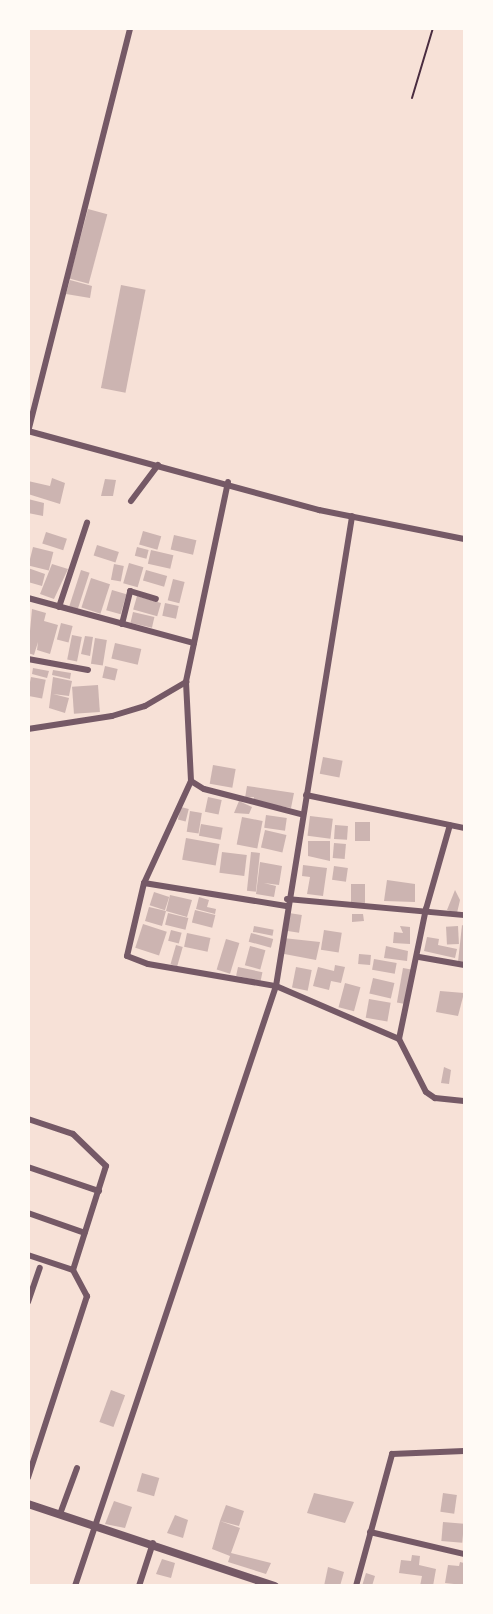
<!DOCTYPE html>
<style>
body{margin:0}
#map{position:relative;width:493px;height:1614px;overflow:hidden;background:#f7e1d7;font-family:Jost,sans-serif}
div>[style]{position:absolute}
.building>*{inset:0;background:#ccb4b1;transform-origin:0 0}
.path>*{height:2px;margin:-1px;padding:0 1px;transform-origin:1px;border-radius:1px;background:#4a2c40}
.minor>*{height:6px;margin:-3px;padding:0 3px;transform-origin:3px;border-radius:3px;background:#755966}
.tertiary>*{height:8px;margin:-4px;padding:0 4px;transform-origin:4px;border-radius:4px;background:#755966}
span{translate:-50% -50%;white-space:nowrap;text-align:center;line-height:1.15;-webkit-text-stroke:4.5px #fffaf5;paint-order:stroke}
.frame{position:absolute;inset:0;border:30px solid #fffaf5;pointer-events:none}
</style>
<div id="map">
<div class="building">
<div style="left:88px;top:209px;width:20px;height:72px;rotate:15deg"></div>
<div style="clip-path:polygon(70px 280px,92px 286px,90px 298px,66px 294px)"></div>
<div style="left:121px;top:285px;width:25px;height:105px;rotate:11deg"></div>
<div style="clip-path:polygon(52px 478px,65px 483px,60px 504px,28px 494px,28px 481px,50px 486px)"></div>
<div style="clip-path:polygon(105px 479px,116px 480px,113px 496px,101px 496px)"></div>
<div style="clip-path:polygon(28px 499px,44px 503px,43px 516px,28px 513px)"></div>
<div style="left:143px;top:531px;width:19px;height:14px;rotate:16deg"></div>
<div style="left:46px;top:532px;width:22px;height:12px;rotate:18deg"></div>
<div style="left:174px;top:535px;width:23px;height:15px;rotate:13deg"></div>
<div style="left:97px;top:545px;width:23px;height:11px;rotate:18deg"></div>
<div style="left:33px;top:547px;width:21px;height:19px;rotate:14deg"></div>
<div style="left:137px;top:547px;width:12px;height:9px;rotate:14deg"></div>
<div style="left:151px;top:550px;width:23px;height:14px;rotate:13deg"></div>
<div style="left:129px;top:563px;width:15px;height:21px;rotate:16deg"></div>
<div style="clip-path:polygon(52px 564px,68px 569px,54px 599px,40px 594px)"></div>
<div style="left:114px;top:564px;width:10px;height:16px;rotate:11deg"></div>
<div style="clip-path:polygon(28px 568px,45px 574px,42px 586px,28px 582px)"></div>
<div style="left:81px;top:570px;width:9px;height:38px;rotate:18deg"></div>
<div style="left:146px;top:570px;width:22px;height:11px;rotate:16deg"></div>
<div style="left:91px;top:578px;width:20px;height:31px;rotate:18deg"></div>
<div style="left:173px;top:579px;width:12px;height:22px;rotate:14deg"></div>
<div style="left:112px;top:590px;width:15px;height:21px;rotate:16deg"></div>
<div style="left:137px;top:596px;width:25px;height:14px;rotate:16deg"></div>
<div style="left:165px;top:603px;width:14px;height:13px;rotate:12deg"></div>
<div style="clip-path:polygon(32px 609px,46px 613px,44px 621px,58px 625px,50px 654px,37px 650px,38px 642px,34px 655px,28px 653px)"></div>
<div style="left:133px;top:612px;width:22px;height:11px;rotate:13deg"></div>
<div style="left:61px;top:623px;width:12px;height:17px;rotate:14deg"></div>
<div style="left:72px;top:635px;width:10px;height:25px;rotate:11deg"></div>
<div style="clip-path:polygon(85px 636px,93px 637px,90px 656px,81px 654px)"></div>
<div style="left:95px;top:638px;width:12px;height:26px;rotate:9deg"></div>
<div style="left:115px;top:643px;width:27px;height:16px;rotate:13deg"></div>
<div style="left:105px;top:666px;width:13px;height:12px;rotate:13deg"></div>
<div style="clip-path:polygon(33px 668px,49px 671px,47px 678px,32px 674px)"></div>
<div style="clip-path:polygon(53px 670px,71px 673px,70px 679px,52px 675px)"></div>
<div style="left:31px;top:677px;width:15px;height:19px;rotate:11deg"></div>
<div style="clip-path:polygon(53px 677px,72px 681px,69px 696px,53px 694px,69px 698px,65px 713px,49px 708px)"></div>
<div style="left:98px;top:685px;width:27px;height:26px;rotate:86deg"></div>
<div style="left:323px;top:757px;width:20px;height:17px;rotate:11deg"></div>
<div style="left:213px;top:765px;width:23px;height:19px;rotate:10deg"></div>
<div style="clip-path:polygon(247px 786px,294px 793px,291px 808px,253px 801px,254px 797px,245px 798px)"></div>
<div style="left:208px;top:797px;width:14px;height:15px;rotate:12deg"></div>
<div style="clip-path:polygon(239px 801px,252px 807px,249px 814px,234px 813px)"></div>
<div style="left:181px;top:807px;width:8px;height:13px;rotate:14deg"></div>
<div style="left:190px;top:811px;width:12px;height:21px;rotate:9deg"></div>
<div style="left:266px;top:815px;width:21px;height:13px;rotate:8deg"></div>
<div style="left:310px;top:816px;width:23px;height:20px;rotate:7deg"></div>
<div style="left:242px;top:817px;width:21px;height:28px;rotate:11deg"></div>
<div style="left:370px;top:822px;width:19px;height:15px;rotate:90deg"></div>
<div style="left:201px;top:824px;width:22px;height:12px;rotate:10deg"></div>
<div style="left:335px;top:825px;width:13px;height:14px;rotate:4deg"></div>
<div style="left:265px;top:830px;width:22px;height:18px;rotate:13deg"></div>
<div style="left:186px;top:838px;width:34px;height:22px;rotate:10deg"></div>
<div style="clip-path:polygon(308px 841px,330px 841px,330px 861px,308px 856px)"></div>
<div style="left:334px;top:843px;width:12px;height:15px;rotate:5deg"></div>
<div style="left:222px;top:852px;width:25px;height:21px;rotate:7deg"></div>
<div style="left:251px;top:852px;width:9px;height:39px;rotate:6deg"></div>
<div style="clip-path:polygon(260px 862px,282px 866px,279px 885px,264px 883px,276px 886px,274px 897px,256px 894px)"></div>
<div style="clip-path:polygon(303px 865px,327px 868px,323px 896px,307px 894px,310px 877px,302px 876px)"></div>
<div style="left:334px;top:866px;width:14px;height:14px;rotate:8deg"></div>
<div style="clip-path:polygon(387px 880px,415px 884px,415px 902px,384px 901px)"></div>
<div style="left:351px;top:884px;width:14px;height:19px"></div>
<div style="clip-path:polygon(455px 890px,460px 900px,457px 913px,447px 910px)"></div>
<div style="left:154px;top:892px;width:16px;height:14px;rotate:18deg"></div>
<div style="clip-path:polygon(170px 895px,192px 900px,187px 917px,166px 911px,162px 926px,145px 921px,149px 907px,166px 911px)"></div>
<div style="clip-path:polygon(199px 897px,209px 900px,207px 907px,216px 909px,215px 914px,196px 909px)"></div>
<div style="left:195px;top:910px;width:21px;height:13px;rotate:14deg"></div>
<div style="left:168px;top:913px;width:21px;height:12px;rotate:14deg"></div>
<div style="left:289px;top:913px;width:13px;height:18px;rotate:9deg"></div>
<div style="clip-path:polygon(352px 914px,363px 914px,364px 921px,352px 922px)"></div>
<div style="left:143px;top:924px;width:25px;height:25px;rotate:18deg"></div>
<div style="clip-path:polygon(462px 925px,464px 926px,464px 963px,458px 962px)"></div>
<div style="left:254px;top:926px;width:20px;height:6px;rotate:11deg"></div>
<div style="clip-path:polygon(400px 926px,410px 927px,410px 944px,393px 943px,394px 932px,403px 933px)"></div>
<div style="left:458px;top:926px;width:18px;height:12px;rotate:87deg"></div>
<div style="left:171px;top:930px;width:11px;height:11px;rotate:15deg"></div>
<div style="left:324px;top:930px;width:18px;height:20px;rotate:9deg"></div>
<div style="left:187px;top:933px;width:24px;height:14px;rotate:12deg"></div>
<div style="left:251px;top:933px;width:23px;height:9px;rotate:15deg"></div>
<div style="clip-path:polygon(427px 937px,439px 939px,438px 945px,457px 949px,455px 958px,424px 951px)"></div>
<div style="clip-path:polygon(283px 938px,320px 942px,316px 960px,279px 953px)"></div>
<div style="left:226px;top:939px;width:14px;height:32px;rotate:17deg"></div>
<div style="left:176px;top:945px;width:7px;height:20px;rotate:16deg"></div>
<div style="left:250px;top:946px;width:16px;height:20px;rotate:15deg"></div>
<div style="clip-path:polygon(386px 946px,408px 951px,407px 961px,384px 958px)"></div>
<div style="left:359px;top:954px;width:12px;height:10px;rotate:5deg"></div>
<div style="left:374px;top:959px;width:23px;height:11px;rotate:10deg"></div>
<div style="clip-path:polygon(335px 965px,345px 967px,341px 983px,331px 981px,329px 990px,313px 986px,318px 967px,334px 971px)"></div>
<div style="left:238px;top:967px;width:25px;height:9px;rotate:12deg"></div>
<div style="left:296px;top:967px;width:16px;height:21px;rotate:11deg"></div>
<div style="left:403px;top:968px;width:11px;height:35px;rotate:10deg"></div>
<div style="left:373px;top:978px;width:22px;height:16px;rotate:13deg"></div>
<div style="left:345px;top:983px;width:16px;height:25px;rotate:15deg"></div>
<div style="clip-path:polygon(440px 991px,464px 993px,458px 1016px,436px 1012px)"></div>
<div style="left:369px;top:999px;width:22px;height:19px;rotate:10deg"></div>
<div style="clip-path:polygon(444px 1067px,451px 1070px,449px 1084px,441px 1083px)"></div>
<div style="left:111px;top:1390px;width:15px;height:34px;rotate:20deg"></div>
<div style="left:142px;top:1473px;width:18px;height:19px;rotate:16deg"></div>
<div style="clip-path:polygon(314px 1493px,354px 1502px,345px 1523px,307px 1513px)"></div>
<div style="left:443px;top:1493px;width:14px;height:19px;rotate:8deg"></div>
<div style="clip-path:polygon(114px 1501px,132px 1507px,125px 1528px,105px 1524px)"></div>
<div style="clip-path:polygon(226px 1505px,244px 1511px,239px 1526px,220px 1521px,240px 1528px,231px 1553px,271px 1563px,266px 1574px,228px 1562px,230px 1556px,212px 1549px,220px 1521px)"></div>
<div style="clip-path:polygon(175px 1515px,188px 1520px,183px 1538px,167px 1533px)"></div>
<div style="left:443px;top:1522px;width:21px;height:19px;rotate:5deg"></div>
<div style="clip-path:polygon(412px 1555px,420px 1556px,419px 1565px,436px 1569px,433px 1586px,420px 1586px,422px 1576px,399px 1573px,401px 1560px,411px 1561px)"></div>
<div style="clip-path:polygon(162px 1559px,175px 1563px,171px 1578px,156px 1574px)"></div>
<div style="clip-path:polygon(460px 1562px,464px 1563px,463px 1585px,445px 1583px,448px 1565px,459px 1566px)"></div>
<div style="clip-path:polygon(328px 1567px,344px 1572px,340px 1586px,324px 1586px)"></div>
<div style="clip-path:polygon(366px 1573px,375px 1576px,372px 1586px,362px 1586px)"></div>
</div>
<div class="path">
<div style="left:412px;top:98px;width:73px;rotate:-73.3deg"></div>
</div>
<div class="minor">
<div style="left:28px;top:431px;width:302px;rotate:15.2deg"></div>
<div style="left:319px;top:510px;width:148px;rotate:11.3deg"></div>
<div style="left:28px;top:432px;width:417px;rotate:-75.8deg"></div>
<div style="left:228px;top:482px;width:204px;rotate:101.9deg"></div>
<div style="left:186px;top:682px;width:99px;rotate:87.1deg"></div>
<div style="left:191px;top:781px;width:15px;rotate:32deg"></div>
<div style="left:204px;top:789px;width:100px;rotate:14.5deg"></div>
<div style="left:131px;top:501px;width:45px;rotate:-53.1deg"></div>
<div style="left:28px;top:598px;width:172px;rotate:15.2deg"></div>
<div style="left:59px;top:607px;width:89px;rotate:-71.6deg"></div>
<div style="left:122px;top:624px;width:34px;rotate:-76deg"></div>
<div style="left:130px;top:591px;width:27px;rotate:17deg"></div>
<div style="left:28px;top:659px;width:61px;rotate:10.4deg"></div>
<div style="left:28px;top:729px;width:85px;rotate:-8.8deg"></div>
<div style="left:112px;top:716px;width:34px;rotate:-17deg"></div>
<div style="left:145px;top:706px;width:48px;rotate:-30.3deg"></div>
<div style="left:191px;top:781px;width:112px;rotate:114.7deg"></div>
<div style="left:144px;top:883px;width:75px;rotate:103.1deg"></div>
<div style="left:127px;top:956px;width:22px;rotate:21deg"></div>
<div style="left:148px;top:964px;width:130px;rotate:9.8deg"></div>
<div style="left:276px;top:986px;width:134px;rotate:23.3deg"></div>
<div style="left:399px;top:1039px;width:59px;rotate:63deg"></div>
<div style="left:426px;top:1092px;width:11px;rotate:34deg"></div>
<div style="left:435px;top:1098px;width:29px;rotate:6deg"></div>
<div style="left:306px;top:795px;width:161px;rotate:11.8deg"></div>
<div style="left:144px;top:883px;width:144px;rotate:9.2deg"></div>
<div style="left:287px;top:899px;width:178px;rotate:5.2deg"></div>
<div style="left:419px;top:957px;width:46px;rotate:10.1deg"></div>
<div style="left:399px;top:1039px;width:133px;rotate:-78.3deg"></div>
<div style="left:426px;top:909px;width:87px;rotate:-74.1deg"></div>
<div style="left:28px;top:1119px;width:47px;rotate:18.4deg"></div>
<div style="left:73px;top:1134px;width:46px;rotate:44.1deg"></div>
<div style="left:106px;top:1166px;width:109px;rotate:107.6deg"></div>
<div style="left:28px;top:1167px;width:75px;rotate:18.7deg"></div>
<div style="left:28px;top:1213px;width:60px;rotate:19.3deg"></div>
<div style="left:28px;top:1255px;width:47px;rotate:18.4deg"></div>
<div style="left:73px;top:1270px;width:30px;rotate:62deg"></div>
<div style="left:87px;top:1296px;width:191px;rotate:108deg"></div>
<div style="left:28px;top:1302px;width:36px;rotate:-71deg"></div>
<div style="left:60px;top:1514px;width:49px;rotate:-69.7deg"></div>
<div style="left:370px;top:1532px;width:97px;rotate:13.2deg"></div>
<div style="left:75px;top:1586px;width:633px;rotate:-71.48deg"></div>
<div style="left:276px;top:986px;width:476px;rotate:-80.8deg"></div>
<div style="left:139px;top:1586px;width:45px;rotate:-72deg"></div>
<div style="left:356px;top:1586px;width:137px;rotate:-74.7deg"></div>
<div style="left:392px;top:1454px;width:72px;rotate:-2.4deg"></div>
</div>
<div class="tertiary">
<div style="left:28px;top:1504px;width:260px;rotate:18.4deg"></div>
</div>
<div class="frame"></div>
</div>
